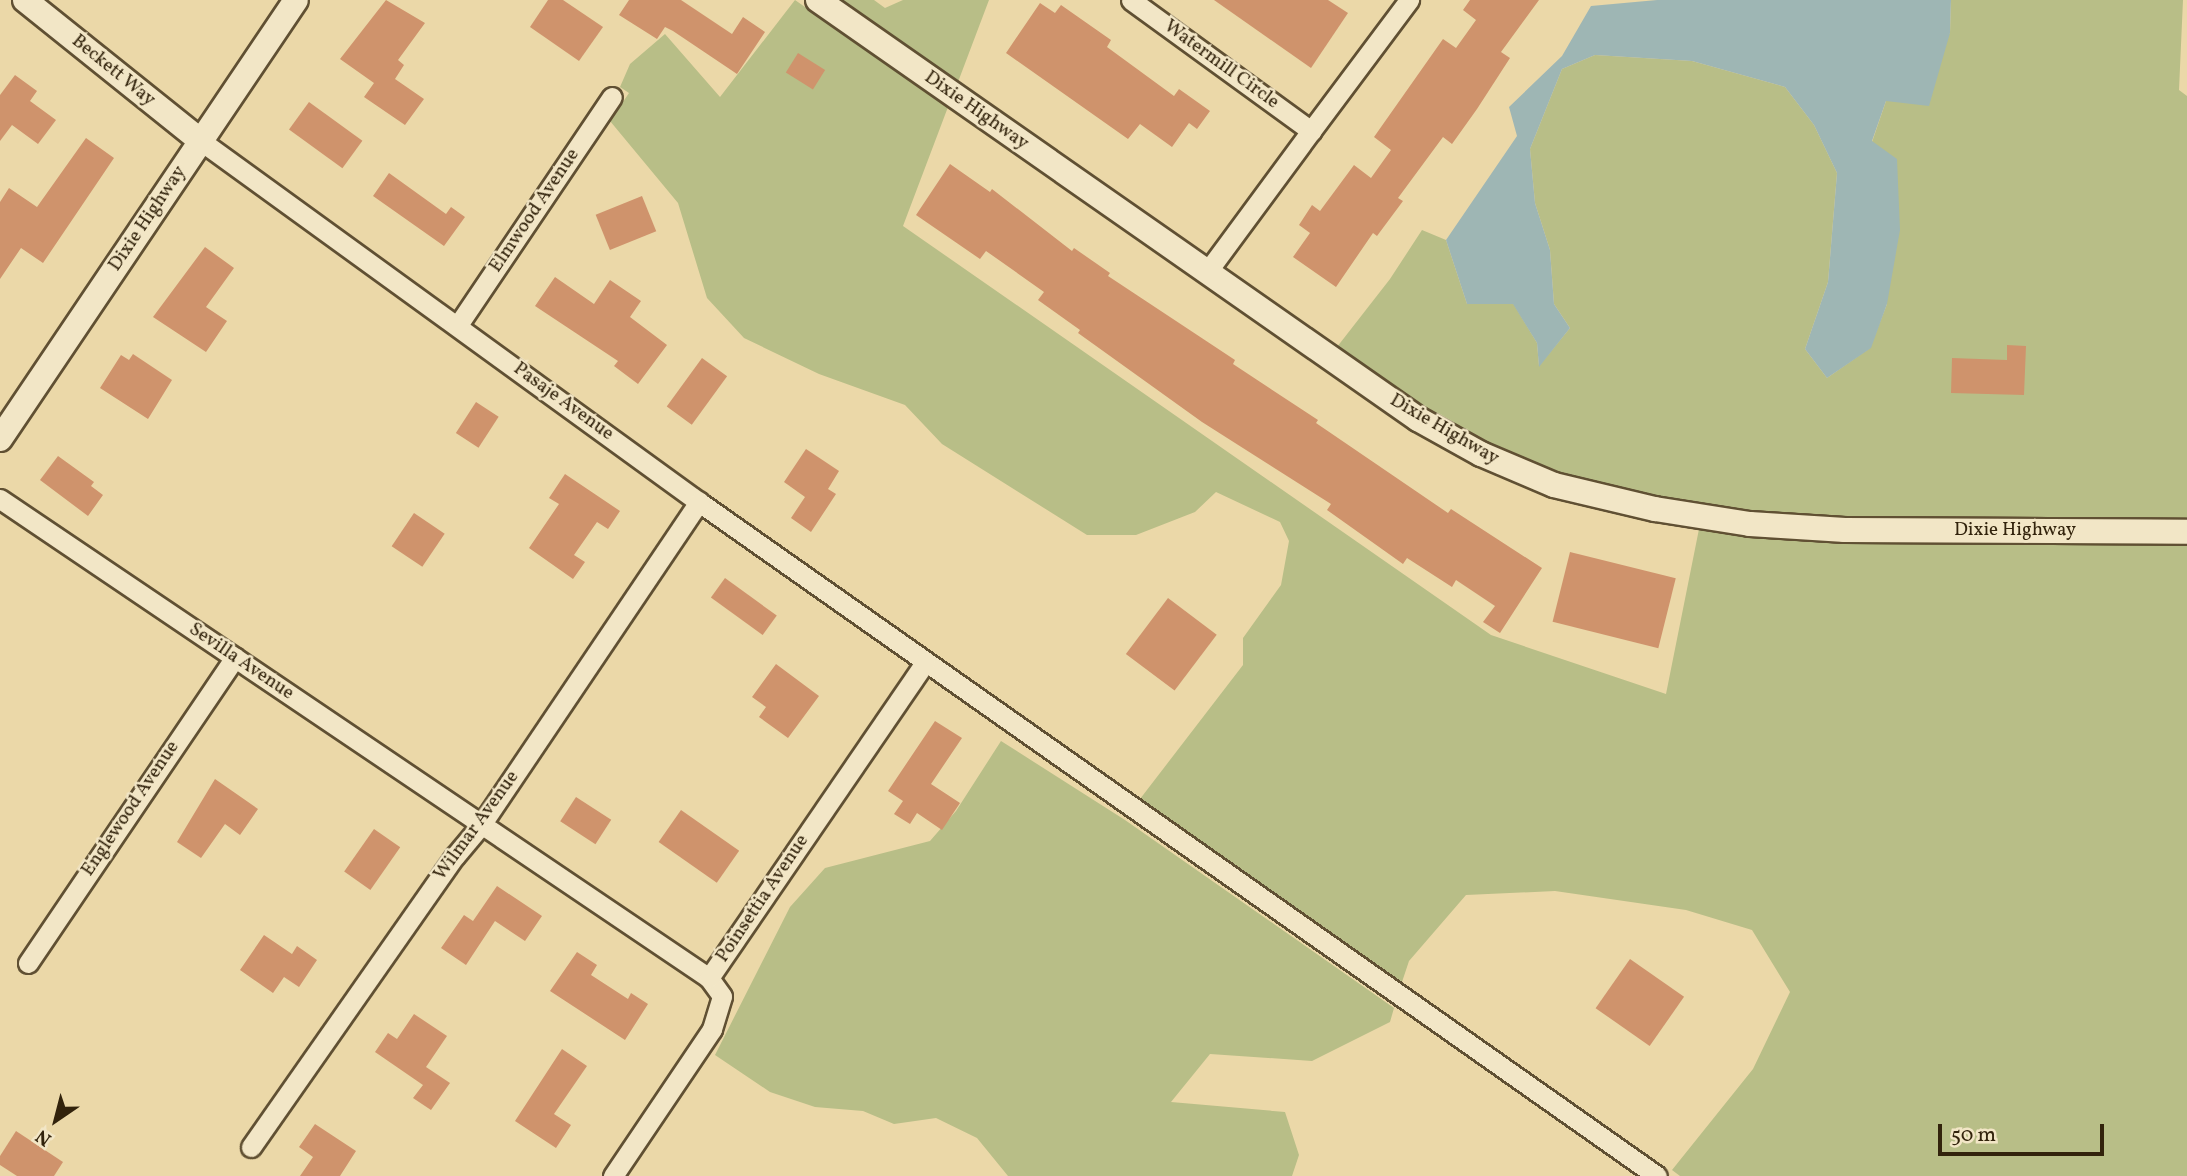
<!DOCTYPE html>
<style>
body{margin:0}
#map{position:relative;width:2187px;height:1176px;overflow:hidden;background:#ebd8a8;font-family:Vollkorn,serif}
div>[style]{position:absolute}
.green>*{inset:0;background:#b8be87}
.water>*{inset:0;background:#9eb6b4}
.building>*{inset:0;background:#cf936c;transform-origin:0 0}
.roads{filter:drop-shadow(2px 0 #605033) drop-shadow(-2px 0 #605033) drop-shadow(0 2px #605033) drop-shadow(0 -2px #605033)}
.minor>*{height:19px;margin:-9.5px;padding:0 9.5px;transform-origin:9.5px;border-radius:9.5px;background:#f2e6c6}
.tertiary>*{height:24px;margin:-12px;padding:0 12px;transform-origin:12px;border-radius:12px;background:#f2e6c6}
span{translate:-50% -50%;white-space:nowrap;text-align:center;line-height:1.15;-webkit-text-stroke:5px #f2e6c6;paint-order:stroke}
.street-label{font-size:19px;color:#32230c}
.north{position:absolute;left:21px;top:1085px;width:70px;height:70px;-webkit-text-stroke:5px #f2e6c6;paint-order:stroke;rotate:215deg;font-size:19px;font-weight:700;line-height:28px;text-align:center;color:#32230c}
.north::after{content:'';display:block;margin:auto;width:24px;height:32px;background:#32230c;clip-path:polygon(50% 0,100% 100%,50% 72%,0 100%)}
.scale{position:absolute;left:1938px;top:1124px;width:166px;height:32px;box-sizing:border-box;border:4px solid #32230c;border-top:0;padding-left:9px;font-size:21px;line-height:24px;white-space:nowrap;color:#32230c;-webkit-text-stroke:5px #f2e6c6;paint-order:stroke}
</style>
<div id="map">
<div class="green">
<div style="clip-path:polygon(795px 0,948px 107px,903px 226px,1491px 635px,1666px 694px,1699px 529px,1843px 542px,2187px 544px,2187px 1176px,1680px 1176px,1672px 1170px,1753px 1069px,1790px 992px,1752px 930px,1686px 910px,1555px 891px,1466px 895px,1409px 961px,1402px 982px,1140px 799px,1243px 665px,1243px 638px,1281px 585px,1289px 541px,1280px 522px,1216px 492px,1195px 512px,1136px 535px,1087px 535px,942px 444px,905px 405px,819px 374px,744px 338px,707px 298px,678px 203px,610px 121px,629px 93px,620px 87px,630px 64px,665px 34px,720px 97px)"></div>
<div style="clip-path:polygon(840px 0,874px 0,885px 8px,903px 0,989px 0,958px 82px)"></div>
<div style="clip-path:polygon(1951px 0,2183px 0,2179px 90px,2187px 96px,2187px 519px,1847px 518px,1753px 512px,1659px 496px,1555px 471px,1483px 440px,1425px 408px,1337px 347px,1390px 279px,1422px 230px,1446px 240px,1467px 304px,1513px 303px,1537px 343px,1539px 366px,1570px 328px,1554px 304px,1550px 250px,1535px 203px,1530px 149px,1562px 69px,1595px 55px,1692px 61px,1785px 87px,1814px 125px,1837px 173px,1828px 282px,1805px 349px,1827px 378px,1870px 348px,1887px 304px,1872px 142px,1886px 101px,1950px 33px)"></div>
<div style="clip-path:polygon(1001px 741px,1125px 820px,1394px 1008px,1390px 1022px,1312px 1061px,1210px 1054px,1171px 1102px,1285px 1112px,1299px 1155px,1292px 1176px,1008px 1176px,977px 1138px,936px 1118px,894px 1124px,863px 1111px,815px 1107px,770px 1092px,715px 1055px,790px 907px,825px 868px,930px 841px,956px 811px)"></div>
</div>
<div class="water">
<div style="clip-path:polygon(1657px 0,1951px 0,1950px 33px,1929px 106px,1886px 101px,1872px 141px,1897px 159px,1900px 230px,1887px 304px,1871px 348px,1827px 378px,1805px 349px,1828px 282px,1837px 173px,1814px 125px,1785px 87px,1692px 61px,1595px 55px,1562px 69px,1530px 149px,1535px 203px,1550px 250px,1554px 304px,1570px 328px,1539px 367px,1537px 343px,1513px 304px,1467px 304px,1446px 240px,1517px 136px,1509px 107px,1562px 56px,1591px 6px)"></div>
</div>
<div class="building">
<div style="clip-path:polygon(386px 0,425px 23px,398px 60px,404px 65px,395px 79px,424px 99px,405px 125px,364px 97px,374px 83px,340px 59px)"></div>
<div style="clip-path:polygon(548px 0,563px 0,603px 27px,579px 61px,530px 27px)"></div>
<div style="clip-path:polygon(629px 0,681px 0,732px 34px,743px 17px,765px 32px,737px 74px,673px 31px,665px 27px,657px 39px,619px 15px)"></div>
<div style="clip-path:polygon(1214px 0,1328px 0,1348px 13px,1311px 68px)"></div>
<div style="clip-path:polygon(1470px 0,1539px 0,1501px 52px,1510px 58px,1477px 109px,1452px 144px,1443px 137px,1398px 198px,1403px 201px,1377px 236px,1373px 233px,1336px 287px,1293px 257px,1310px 233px,1299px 225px,1312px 205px,1320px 211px,1354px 165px,1371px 178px,1391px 150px,1374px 137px,1443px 39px,1456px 48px,1476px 20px,1463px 10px)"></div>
<div style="clip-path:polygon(1040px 3px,1055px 13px,1061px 5px,1111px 40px,1107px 47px,1174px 96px,1179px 89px,1210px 111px,1197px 129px,1189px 123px,1172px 147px,1140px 124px,1128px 139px,1006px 53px)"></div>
<div style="left:798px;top:53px;width:32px;height:23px;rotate:32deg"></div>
<div style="clip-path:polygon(15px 75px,37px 91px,30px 101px,56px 120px,38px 144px,12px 125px,0 141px,0 95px)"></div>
<div style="left:309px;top:102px;width:66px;height:34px;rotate:36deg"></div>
<div style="clip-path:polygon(86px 138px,114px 158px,43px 263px,21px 248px,0 279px,0 202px,9px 188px,37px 207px)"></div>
<div style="clip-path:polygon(950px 164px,990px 192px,992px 189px,1072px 251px,1074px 248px,1110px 273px,1108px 276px,1235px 360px,1233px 364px,1318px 420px,1316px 423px,1448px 513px,1451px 509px,1542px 568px,1500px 633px,1483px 622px,1495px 606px,1456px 580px,1452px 587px,1407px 558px,1403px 564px,1327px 510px,1331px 504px,1202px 422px,1078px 333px,1080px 330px,1038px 300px,1044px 292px,996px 258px,986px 251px,980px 259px,916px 215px)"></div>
<div style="clip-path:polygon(389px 173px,446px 214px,451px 207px,465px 217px,444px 246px,373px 196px)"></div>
<div style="left:642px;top:196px;width:38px;height:50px;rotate:68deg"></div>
<div style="clip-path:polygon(205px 247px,234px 268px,206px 307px,227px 321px,206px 352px,153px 317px)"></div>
<div style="clip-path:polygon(555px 277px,594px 304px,610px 280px,641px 301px,630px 317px,667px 345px,638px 384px,614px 366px,618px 361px,535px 306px)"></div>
<div style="clip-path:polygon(2007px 345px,2026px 346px,2024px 395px,1951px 393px,1952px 358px,2007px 360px)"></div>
<div style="clip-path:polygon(133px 354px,172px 380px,148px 419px,100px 388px,121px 355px,129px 360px)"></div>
<div style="left:702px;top:358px;width:31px;height:60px;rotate:36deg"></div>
<div style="left:476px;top:402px;width:27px;height:37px;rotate:33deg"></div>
<div style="clip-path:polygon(806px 449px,839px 471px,828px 489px,836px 494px,811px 532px,791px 518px,805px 497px,784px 482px)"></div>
<div style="clip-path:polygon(58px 456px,94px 482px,91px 486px,103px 495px,88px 516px,40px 480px)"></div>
<div style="clip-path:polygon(565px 474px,620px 511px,608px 529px,597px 522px,574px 555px,585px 562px,573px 579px,529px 548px,559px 504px,549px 498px)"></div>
<div style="left:414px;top:513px;width:37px;height:40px;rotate:34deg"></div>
<div style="left:1570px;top:552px;width:109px;height:72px;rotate:14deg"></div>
<div style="left:725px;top:578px;width:64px;height:24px;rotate:36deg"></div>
<div style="left:1168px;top:598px;width:61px;height:70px;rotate:37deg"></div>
<div style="clip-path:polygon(776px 664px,819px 696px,788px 738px,759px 717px,766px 707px,752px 697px)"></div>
<div style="clip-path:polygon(935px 721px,962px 738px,931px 784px,960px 803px,942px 830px,917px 813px,910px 824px,894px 814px,903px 801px,888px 791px)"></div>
<div style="clip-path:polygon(215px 779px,258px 809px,240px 835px,225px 824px,201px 858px,177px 842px)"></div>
<div style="left:576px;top:797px;width:42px;height:29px;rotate:33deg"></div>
<div style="left:681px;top:810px;width:71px;height:39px;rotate:35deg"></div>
<div style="left:374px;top:829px;width:32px;height:52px;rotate:35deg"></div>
<div style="clip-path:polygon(497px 886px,542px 916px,525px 941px,495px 921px,466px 965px,441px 948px,464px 915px,473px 921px)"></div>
<div style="clip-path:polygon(264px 935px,292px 954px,297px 946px,317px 960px,299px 987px,284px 977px,273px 993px,240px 970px)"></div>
<div style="clip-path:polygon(577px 952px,597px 965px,591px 975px,628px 999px,631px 993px,648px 1004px,625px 1040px,550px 991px)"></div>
<div style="left:1630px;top:959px;width:66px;height:60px;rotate:35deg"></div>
<div style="clip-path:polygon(414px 1014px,447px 1036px,426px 1067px,450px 1083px,431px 1110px,413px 1098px,423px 1085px,375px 1052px,388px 1033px,397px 1039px)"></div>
<div style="clip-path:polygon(562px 1049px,587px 1066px,554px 1114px,571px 1125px,556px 1148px,515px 1121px)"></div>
<div style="clip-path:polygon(315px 1124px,356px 1151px,340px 1176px,300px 1176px,313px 1157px,299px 1147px)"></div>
<div style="clip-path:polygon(16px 1131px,63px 1162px,54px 1176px,17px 1176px,0 1165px,0 1156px)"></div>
</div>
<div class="roads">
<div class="minor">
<div style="left:1131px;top:0;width:223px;rotate:36deg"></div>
<div style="left:1311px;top:131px;width:164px;rotate:-53.2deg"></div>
<div style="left:201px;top:141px;width:615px;rotate:35.94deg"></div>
<div style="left:699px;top:502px;width:1171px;rotate:35.13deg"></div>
<div style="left:1207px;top:272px;width:175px;rotate:-53.6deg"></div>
<div style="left:458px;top:325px;width:275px;rotate:-56deg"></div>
<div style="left:0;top:499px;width:856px;rotate:34.04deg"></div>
<div style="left:28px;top:963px;width:369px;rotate:-55.9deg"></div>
<div style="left:251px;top:1147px;width:355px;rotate:-55deg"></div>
<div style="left:455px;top:856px;width:40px;rotate:-50deg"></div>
<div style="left:481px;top:825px;width:390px;rotate:-56deg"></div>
<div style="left:613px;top:1176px;width:177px;rotate:-56deg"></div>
<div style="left:712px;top:1029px;width:34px;rotate:-73deg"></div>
<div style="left:722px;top:996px;width:22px;rotate:-126deg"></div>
<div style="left:709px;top:978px;width:383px;rotate:-55.6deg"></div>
</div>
<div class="tertiary">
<div style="left:25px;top:0;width:226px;rotate:38.7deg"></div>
<div style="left:818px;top:0;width:732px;rotate:34.93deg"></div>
<div style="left:1418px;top:419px;width:72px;rotate:29.1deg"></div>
<div style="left:1481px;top:454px;width:79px;rotate:23deg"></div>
<div style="left:1554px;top:485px;width:104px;rotate:13.4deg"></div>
<div style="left:1655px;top:509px;width:96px;rotate:9deg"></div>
<div style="left:1750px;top:524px;width:95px;rotate:3.6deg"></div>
<div style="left:1845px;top:530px;width:342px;rotate:0.3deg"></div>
<div style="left:0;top:439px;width:529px;rotate:-56.01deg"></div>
</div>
</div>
<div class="street-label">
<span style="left:1221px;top:65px;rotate:36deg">Watermill Circle</span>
<span style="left:113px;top:71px;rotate:39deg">Beckett Way</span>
<span style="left:976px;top:111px;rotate:35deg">Dixie Highway</span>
<span style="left:535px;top:211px;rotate:-56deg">Elmwood Avenue</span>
<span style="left:148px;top:219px;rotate:-56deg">Dixie Highway</span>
<span style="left:563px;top:402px;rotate:36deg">Pasaje Avenue</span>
<span style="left:1444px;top:430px;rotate:30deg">Dixie Highway</span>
<span style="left:2015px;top:531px">Dixie Highway</span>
<span style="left:241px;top:662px;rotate:34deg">Sevilla Avenue</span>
<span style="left:131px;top:809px;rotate:-56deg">Englewood Avenue</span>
<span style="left:477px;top:826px;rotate:-54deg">Wilmar Avenue</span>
<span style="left:763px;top:899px;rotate:-56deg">Poinsettia Avenue</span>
</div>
<div class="north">N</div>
<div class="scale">50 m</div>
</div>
